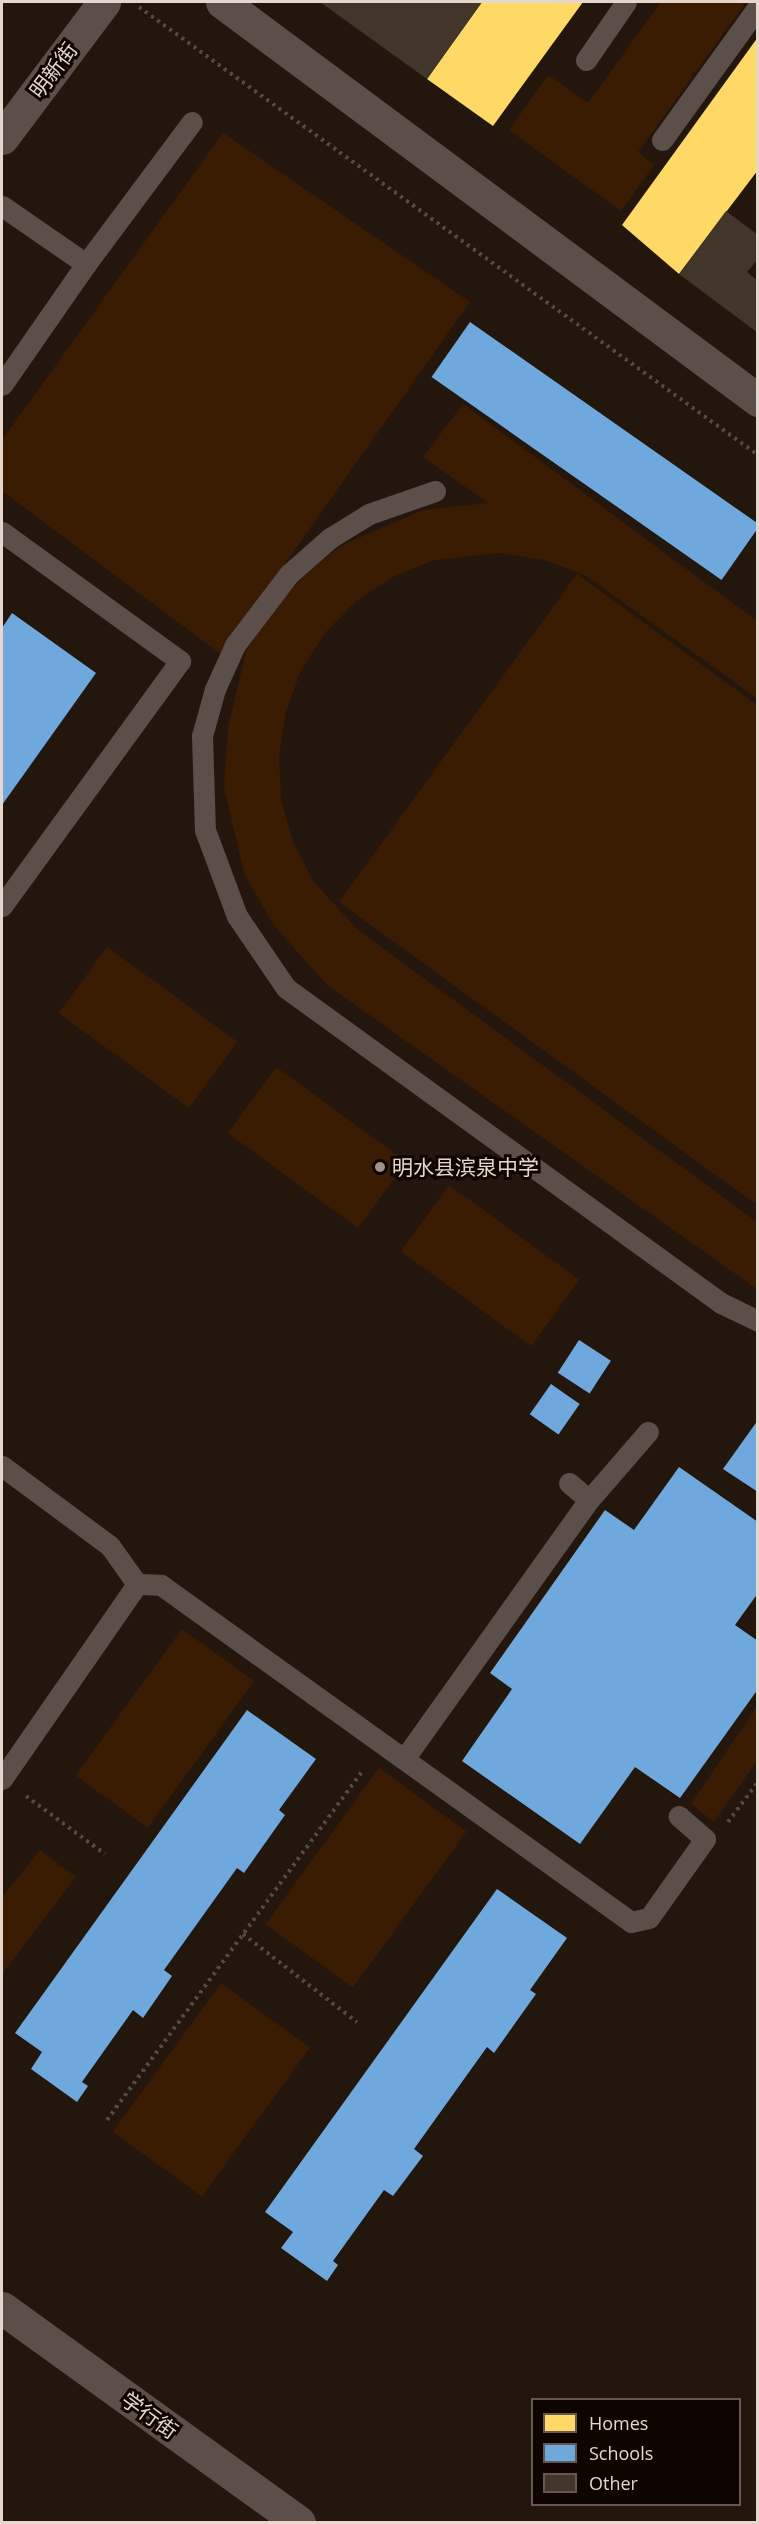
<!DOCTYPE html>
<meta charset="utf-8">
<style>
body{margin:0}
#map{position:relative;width:759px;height:2524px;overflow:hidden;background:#23170d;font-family:"Open Sans","Noto Sans SC",sans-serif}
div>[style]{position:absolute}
.green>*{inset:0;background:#3a1c02;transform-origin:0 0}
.homes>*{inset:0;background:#ffd966}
.schools>*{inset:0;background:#6fa8dc;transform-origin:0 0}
.building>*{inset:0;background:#423529}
.path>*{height:4px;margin-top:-2px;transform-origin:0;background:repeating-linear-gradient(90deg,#534a43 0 3px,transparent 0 7.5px)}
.service>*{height:21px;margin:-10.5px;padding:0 10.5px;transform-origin:10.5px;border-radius:10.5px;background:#5a5049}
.minor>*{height:33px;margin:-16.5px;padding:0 16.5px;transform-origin:16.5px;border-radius:16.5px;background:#5a5049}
.tertiary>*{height:33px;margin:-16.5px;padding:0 16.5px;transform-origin:16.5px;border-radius:16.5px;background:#5a5049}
.dots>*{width:16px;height:16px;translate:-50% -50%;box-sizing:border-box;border:3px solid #0e0501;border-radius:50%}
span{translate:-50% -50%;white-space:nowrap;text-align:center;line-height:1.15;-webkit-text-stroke:6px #0e0501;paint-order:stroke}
.street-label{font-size:21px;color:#e6d6cb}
.poi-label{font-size:21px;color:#e6d6cb}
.left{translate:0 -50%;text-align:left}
.frame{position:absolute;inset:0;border:3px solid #e6d6cb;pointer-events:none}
.legend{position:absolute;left:531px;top:2398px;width:210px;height:108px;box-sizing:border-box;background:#0e0501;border:2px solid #645952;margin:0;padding:8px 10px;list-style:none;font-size:18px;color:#e6d6cb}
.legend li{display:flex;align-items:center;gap:12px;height:30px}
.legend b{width:30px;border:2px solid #645952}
</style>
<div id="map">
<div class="green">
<div style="clip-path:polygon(661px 2px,746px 2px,638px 152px,654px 165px,621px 211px,509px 130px,548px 75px,588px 103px)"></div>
<div style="clip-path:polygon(223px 133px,470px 302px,221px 654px,2px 491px,2px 440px)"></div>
<div style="clip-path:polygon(463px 404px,757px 621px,757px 698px,585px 575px,544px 560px,500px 553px,434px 560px,393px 577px,356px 601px,325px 633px,301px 670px,286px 712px,279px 755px,281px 799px,293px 842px,313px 881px,358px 930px,757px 1222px,757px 1289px,327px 985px,273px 924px,244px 873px,224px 787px,228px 728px,246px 651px,274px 606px,321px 561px,345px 544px,423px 510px,488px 503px,423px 457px)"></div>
<div style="clip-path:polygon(577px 574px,757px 705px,757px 1205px,339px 902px)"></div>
<div style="left:107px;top:947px;width:161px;height:82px;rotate:36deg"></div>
<div style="left:276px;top:1067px;width:161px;height:82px;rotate:36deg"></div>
<div style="left:449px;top:1185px;width:161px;height:82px;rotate:36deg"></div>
<div style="left:182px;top:1629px;width:89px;height:181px;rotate:36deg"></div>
<div style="clip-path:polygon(757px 1706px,757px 1761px,714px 1822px,691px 1804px)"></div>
<div style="left:379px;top:1768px;width:108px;height:193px;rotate:36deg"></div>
<div style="clip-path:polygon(40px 1850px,76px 1877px,2px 1974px,2px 1897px)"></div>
<div style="left:221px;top:1983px;width:110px;height:184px;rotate:36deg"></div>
</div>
<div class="homes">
<div style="clip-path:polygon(482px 2px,583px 2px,493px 126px,427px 79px)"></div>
<div style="clip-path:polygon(758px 37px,758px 170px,679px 274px,622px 225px)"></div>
</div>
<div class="schools">
<div style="left:470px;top:322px;width:354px;height:67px;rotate:35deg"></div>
<div style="clip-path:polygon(12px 613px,96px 673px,2px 805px,2px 628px)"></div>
<div style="left:579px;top:1340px;width:38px;height:39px;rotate:33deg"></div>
<div style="left:551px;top:1384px;width:35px;height:37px;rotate:35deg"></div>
<div style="clip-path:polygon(758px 1420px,758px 1492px,723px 1469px)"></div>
<div style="clip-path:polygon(679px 1467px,758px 1522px,758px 1593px,735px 1625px,758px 1641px,758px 1689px,680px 1798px,635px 1767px,580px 1844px,462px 1761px,512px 1689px,490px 1673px,605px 1510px,634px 1530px)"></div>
<div style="clip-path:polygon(247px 1710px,316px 1759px,279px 1810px,285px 1815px,244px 1873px,237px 1868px,164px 1970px,172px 1976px,143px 2018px,133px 2010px,82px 2082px,88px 2086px,77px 2102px,31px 2069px,42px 2052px,15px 2033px)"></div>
<div style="clip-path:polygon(497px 1889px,567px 1938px,530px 1990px,536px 1994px,494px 2053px,487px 2047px,414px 2149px,423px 2156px,393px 2196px,384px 2190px,333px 2261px,338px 2265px,327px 2281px,281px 2248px,293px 2232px,265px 2212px)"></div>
</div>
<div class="building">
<div style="clip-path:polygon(320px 2px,482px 2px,427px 79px)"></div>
<div style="clip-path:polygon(726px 211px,758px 235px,758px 259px,747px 272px,758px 281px,758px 333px,679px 274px)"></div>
</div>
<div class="path">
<div style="left:139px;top:7px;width:764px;rotate:35.9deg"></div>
<div style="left:26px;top:1796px;width:98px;rotate:36.3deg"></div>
<div style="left:728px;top:1822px;width:50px;rotate:-53.1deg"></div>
<div style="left:243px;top:1934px;width:144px;rotate:37.7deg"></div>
<div style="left:107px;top:2120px;width:435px;rotate:-53.8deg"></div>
</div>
<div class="service">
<div style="left:586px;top:60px;width:70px;rotate:-55.4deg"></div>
<div style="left:662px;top:140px;width:164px;rotate:-54.2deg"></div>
<div style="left:2px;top:206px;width:102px;rotate:34.6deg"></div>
<div style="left:86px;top:264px;width:147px;rotate:124.8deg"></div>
<div style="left:86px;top:264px;width:177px;rotate:-53.3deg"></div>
<div style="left:435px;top:491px;width:70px;rotate:160.8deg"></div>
<div style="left:369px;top:514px;width:46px;rotate:148.4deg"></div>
<div style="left:330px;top:538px;width:55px;rotate:138.7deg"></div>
<div style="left:289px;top:574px;width:89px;rotate:127.3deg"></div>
<div style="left:235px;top:645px;width:48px;rotate:114.4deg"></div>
<div style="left:215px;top:689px;width:49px;rotate:105.5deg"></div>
<div style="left:202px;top:736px;width:94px;rotate:88.2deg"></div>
<div style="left:205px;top:830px;width:92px;rotate:69.6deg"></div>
<div style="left:237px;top:916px;width:87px;rotate:55.8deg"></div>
<div style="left:286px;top:988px;width:537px;rotate:35.91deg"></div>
<div style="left:721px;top:1303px;width:41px;rotate:25.9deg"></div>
<div style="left:2px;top:532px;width:220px;rotate:35.9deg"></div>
<div style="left:180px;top:661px;width:303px;rotate:126deg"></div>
<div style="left:2px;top:1466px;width:134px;rotate:36.5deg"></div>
<div style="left:110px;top:1546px;width:47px;rotate:54.6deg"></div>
<div style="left:569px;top:1483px;width:26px;rotate:40deg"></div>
<div style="left:404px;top:1759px;width:318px;rotate:-54.5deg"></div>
<div style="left:589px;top:1500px;width:90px;rotate:-49.1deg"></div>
<div style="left:2px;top:1779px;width:237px;rotate:-55.3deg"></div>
<div style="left:137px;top:1584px;width:24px;rotate:2deg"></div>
<div style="left:161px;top:1585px;width:578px;rotate:35.64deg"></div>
<div style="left:631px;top:1922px;width:18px;rotate:-13deg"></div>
<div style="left:649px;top:1918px;width:97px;rotate:-54.7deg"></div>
<div style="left:705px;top:1839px;width:35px;rotate:-139deg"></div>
</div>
<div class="minor">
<div style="left:222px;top:2px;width:668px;rotate:36.6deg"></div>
<div style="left:2px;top:138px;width:170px;rotate:-53.1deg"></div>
</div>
<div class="tertiary">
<div style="left:2px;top:2308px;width:366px;rotate:35.8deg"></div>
</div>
<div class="dots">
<div style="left:380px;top:1167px;background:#a29388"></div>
</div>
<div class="street-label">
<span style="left:53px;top:70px;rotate:-53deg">明新街</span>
<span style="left:150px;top:2415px;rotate:36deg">学行街</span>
</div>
<div class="poi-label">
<span class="left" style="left:392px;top:1167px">明水县滨泉中学</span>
</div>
<div class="frame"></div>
<ul class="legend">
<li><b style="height:16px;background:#ffd966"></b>Homes</li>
<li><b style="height:16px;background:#6fa8dc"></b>Schools</li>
<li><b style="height:16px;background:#423529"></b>Other</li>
</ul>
</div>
